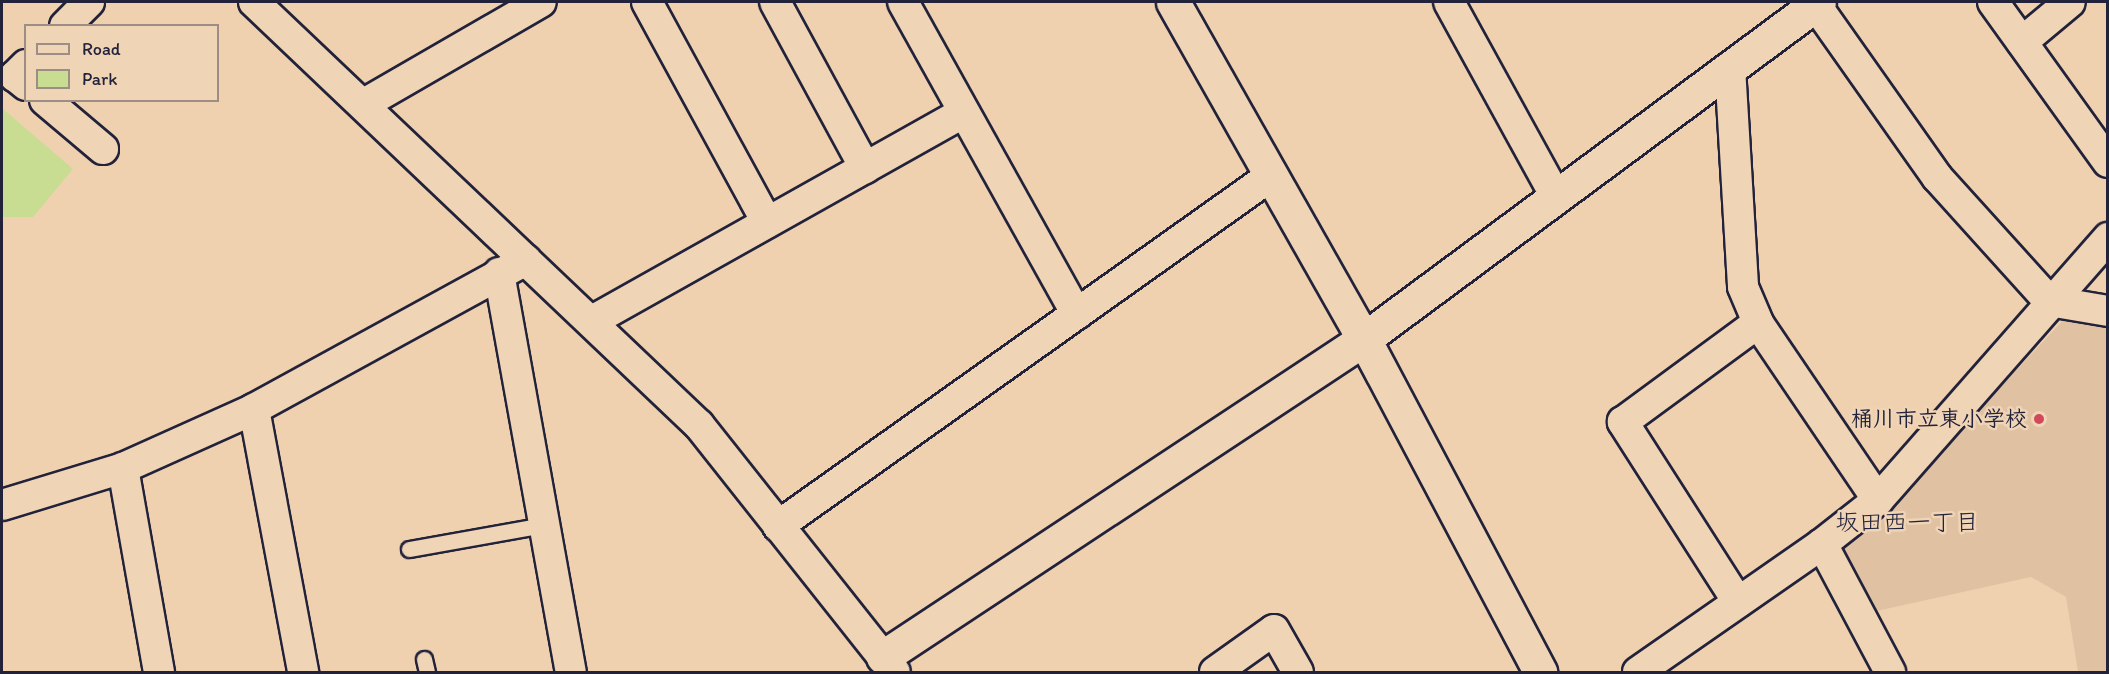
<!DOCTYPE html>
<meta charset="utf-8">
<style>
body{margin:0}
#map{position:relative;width:2109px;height:674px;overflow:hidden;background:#f0d1af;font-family:Itim,"Klee One",sans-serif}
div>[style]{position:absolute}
.built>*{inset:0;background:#e0c2a2}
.green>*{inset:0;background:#c8dd92}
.roads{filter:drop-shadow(2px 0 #22223b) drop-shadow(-2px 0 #22223b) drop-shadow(0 2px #22223b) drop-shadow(0 -2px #22223b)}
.service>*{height:15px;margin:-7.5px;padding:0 7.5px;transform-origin:7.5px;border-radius:7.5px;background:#f0d4b6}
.minor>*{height:30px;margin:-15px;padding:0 15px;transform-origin:15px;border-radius:15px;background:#f0d4b6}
.tertiary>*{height:33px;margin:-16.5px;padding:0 16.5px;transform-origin:16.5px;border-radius:16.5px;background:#f0d4b6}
.dots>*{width:16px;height:16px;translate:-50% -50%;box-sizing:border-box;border:3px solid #f0d4b6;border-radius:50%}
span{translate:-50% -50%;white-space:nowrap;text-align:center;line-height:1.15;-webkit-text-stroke:5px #f0d4b6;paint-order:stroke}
.poi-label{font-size:22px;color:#22223b;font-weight:700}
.right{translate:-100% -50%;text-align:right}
.neighbourhood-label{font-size:24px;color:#22223b}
.frame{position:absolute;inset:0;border:3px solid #22223b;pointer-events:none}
.legend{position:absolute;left:24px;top:24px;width:195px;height:78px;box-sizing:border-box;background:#f0d4b6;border:2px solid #9e8d85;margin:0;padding:8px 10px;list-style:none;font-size:18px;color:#22223b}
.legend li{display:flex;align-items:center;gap:12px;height:30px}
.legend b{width:30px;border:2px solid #9e8d85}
</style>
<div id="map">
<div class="built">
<div style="clip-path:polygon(2066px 317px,2107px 324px,2107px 672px,2078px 672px,2066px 597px,2031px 577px,1872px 612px,1843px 567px,1845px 544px,1882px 514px)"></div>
</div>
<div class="green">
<div style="clip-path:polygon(2px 108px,73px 169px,33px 217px,2px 217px)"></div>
</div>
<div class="roads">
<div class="service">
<div style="left:409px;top:549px;width:137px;rotate:-10.1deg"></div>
<div style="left:424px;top:659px;width:13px;rotate:77deg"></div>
</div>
<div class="minor">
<div style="left:254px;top:2px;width:614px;rotate:43.55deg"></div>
<div style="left:699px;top:425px;width:315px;rotate:51.6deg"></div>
<div style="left:647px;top:2px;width:251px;rotate:61.4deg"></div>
<div style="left:775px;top:2px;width:189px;rotate:61.5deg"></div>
<div style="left:903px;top:2px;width:357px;rotate:60.9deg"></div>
<div style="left:1449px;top:2px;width:222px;rotate:61.2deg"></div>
<div style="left:1993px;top:2px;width:197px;rotate:54.3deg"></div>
<div style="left:1815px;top:4px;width:212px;rotate:54.8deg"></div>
<div style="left:1937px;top:177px;width:167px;rotate:47.9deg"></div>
<div style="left:2049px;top:301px;width:60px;rotate:9.6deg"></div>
<div style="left:65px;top:26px;width:34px;rotate:-45deg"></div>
<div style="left:2022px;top:42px;width:62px;rotate:-39.8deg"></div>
<div style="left:26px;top:65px;width:16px;rotate:135deg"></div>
<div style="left:15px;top:76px;width:14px;rotate:39deg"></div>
<div style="left:1730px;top:67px;width:220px;rotate:86.6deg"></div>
<div style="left:1743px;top:287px;width:39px;rotate:67deg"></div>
<div style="left:1758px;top:323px;width:214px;rotate:55.9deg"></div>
<div style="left:45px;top:100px;width:76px;rotate:40.2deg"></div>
<div style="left:364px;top:104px;width:204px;rotate:-30deg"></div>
<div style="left:499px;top:273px;width:405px;rotate:79.8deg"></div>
<div style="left:592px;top:321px;width:425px;rotate:-29.3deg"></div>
<div style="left:254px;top:409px;width:268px;rotate:79.4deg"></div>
<div style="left:123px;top:468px;width:207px;rotate:80deg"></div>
<div style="left:2px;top:505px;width:127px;rotate:-17deg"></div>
<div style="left:123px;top:468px;width:144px;rotate:-24.2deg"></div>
<div style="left:254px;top:409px;width:310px;rotate:-28.7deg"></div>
<div style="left:778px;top:526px;width:606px;rotate:-35.39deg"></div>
<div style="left:1822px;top:544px;width:145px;rotate:62deg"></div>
<div style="left:1738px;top:602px;width:214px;rotate:-122.6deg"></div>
<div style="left:1623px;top:422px;width:167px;rotate:-36.3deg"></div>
<div style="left:1215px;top:672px;width:72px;rotate:-35.4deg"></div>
<div style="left:1274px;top:630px;width:48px;rotate:60.3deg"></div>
<div style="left:1638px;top:672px;width:224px;rotate:-34.8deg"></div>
<div style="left:1822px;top:544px;width:71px;rotate:-38.2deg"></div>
<div style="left:1878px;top:500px;width:349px;rotate:-48.7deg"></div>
</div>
<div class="tertiary">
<div style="left:1173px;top:2px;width:387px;rotate:60.5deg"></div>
<div style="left:1364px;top:339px;width:377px;rotate:62.1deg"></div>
<div style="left:883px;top:657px;width:577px;rotate:-33.47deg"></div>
<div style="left:1364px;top:339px;width:566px;rotate:-36.53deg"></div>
</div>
</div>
<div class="dots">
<div style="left:2039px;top:419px;background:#d1495b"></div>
</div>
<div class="poi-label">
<span class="right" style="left:2027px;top:419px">桶川市立東小学校</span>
</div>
<div class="neighbourhood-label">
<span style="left:1907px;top:522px">坂田西一丁目</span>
</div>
<div class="frame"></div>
<ul class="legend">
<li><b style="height:8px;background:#f0d4b6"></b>Road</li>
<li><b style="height:16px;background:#c8dd92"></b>Park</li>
</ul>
</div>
